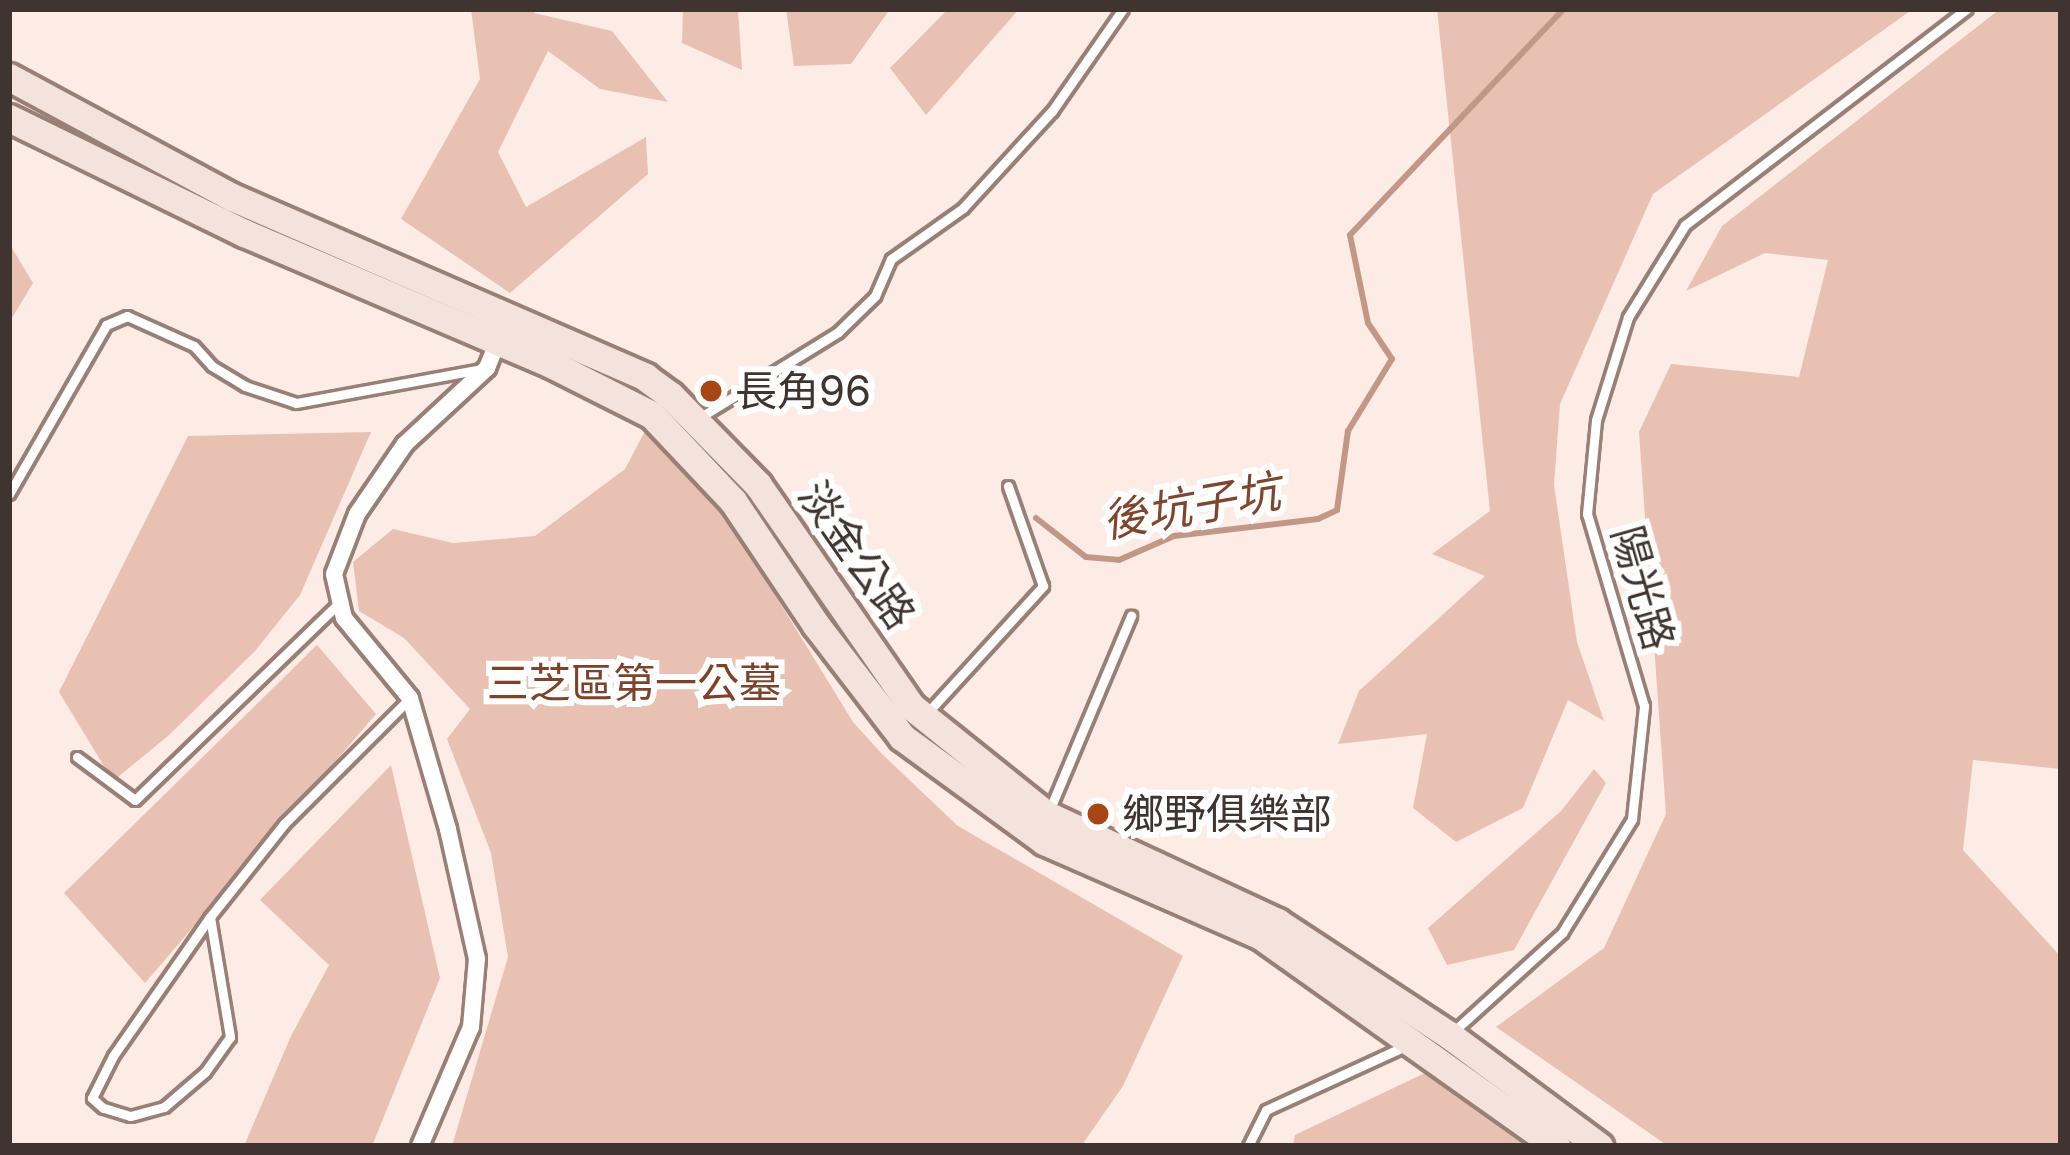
<!DOCTYPE html>
<meta charset="utf-8">
<style>
body{margin:0}
#map{position:relative;width:2070px;height:1155px;overflow:hidden;background:#fdece6;font-family:Inter,"Noto Sans TC",sans-serif}
div>[style]{position:absolute}
.green>*{inset:0;background:#e8c1b2}
.stream>*{height:6px;margin:-3px;padding:0 3px;transform-origin:3px;border-radius:3px;background:#c39785}
.roads{filter:drop-shadow(3px 0 #998076) drop-shadow(-3px 0 #998076) drop-shadow(0 3px #998076) drop-shadow(0 -3px #998076)}
.lane>*{height:9px;margin:-4.5px;padding:0 4.5px;transform-origin:4.5px;border-radius:4.5px;background:#fff}
.street>*{height:16px;margin:-8px;padding:0 8px;transform-origin:8px;border-radius:8px;background:#fff}
.primary>*{height:27px;margin:-13.5px;padding:0 13.5px;transform-origin:13.5px;border-radius:13.5px;background:#f4e3dc}
.dots>*{width:33px;height:33px;translate:-50% -50%;box-sizing:border-box;border:6px solid #fefefe;border-radius:50%}
span{translate:-50% -50%;white-space:nowrap;text-align:center;line-height:1.15;-webkit-text-stroke:12px #fefefe;paint-order:stroke}
.poi-label{font-size:42px;color:#3f3430}
.left{translate:0 -50%;text-align:left}
.street-label{font-size:42px;color:#3f3430}
.park-label{font-size:42px;color:#7d422a}
.water-label{font-size:45px;color:#80452d;font-style:italic}
.frame{position:absolute;inset:0;border:12px solid #3f3430;pointer-events:none}
</style>
<div id="map">
<div class="green">
<div style="clip-path:polygon(471px 9px,535px 9px,534px 13px,612px 31px,668px 102px,600px 89px,548px 51px,498px 152px,526px 207px,646px 137px,648px 174px,510px 293px,401px 219px,480px 79px)"></div>
<div style="clip-path:polygon(683px 9px,738px 9px,742px 70px,682px 43px)"></div>
<div style="clip-path:polygon(786px 9px,890px 9px,851px 64px,794px 66px)"></div>
<div style="clip-path:polygon(948px 9px,1019px 9px,926px 115px,890px 68px)"></div>
<div style="clip-path:polygon(1437px 9px,1913px 9px,1653px 194px,1560px 404px,1554px 485px,1577px 642px,1604px 721px,1568px 700px,1523px 808px,1456px 842px,1413px 808px,1427px 734px,1338px 744px,1359px 691px,1485px 576px,1432px 554px,1490px 511px)"></div>
<div style="clip-path:polygon(2000px 9px,2061px 9px,2061px 769px,1973px 760px,1963px 850px,2061px 957px,2061px 1146px,1668px 1146px,1496px 1027px,1604px 948px,1666px 814px,1639px 432px,1671px 364px,1799px 377px,1828px 260px,1765px 253px,1686px 291px,1722px 226px)"></div>
<div style="clip-path:polygon(9px 243px,33px 283px,9px 323px)"></div>
<div style="clip-path:polygon(646px 429px,729px 520px,853px 722px,882px 754px,958px 826px,1183px 956px,1123px 1086px,1084px 1142px,1087px 1146px,452px 1146px,508px 957px,491px 853px,447px 739px,470px 709px,404px 638px,359px 611px,353px 562px,393px 529px,453px 543px,535px 536px,625px 469px)"></div>
<div style="clip-path:polygon(371px 432px,300px 595px,255px 651px,168px 736px,113px 781px,59px 692px,188px 436px)"></div>
<div style="clip-path:polygon(317px 645px,376px 714px,145px 983px,64px 893px)"></div>
<div style="clip-path:polygon(391px 765px,440px 978px,372px 1146px,244px 1146px,291px 1036px,329px 965px,260px 900px)"></div>
<div style="clip-path:polygon(1594px 769px,1606px 783px,1514px 950px,1447px 965px,1428px 928px,1561px 811px)"></div>
<div style="clip-path:polygon(1429px 1071px,1536px 1146px,1293px 1146px,1295px 1135px)"></div>
</div>
<div class="stream">
<div style="left:1036px;top:518px;width:63px;rotate:38deg"></div>
<div style="left:1086px;top:557px;width:33px;rotate:5deg"></div>
<div style="left:1119px;top:560px;width:60px;rotate:-23.6deg"></div>
<div style="left:1174px;top:536px;width:145px;rotate:-6.7deg"></div>
<div style="left:1318px;top:519px;width:21px;rotate:-25deg"></div>
<div style="left:1337px;top:510px;width:80px;rotate:-82.1deg"></div>
<div style="left:1348px;top:431px;width:84px;rotate:-58.6deg"></div>
<div style="left:1392px;top:359px;width:43px;rotate:-123.7deg"></div>
<div style="left:1368px;top:323px;width:90px;rotate:-101.6deg"></div>
<div style="left:1350px;top:235px;width:311px;rotate:-46.6deg"></div>
</div>
<div class="roads">
<div class="lane">
<div style="left:699px;top:418px;width:163px;rotate:-31.7deg"></div>
<div style="left:838px;top:332px;width:52px;rotate:-44.2deg"></div>
<div style="left:875px;top:296px;width:40px;rotate:-66.6deg"></div>
<div style="left:891px;top:259px;width:88px;rotate:-35.3deg"></div>
<div style="left:963px;top:208px;width:132px;rotate:-47.5deg"></div>
<div style="left:1052px;top:111px;width:124px;rotate:-55.2deg"></div>
<div style="left:9px;top:494px;width:195px;rotate:-60.1deg"></div>
<div style="left:106px;top:325px;width:23px;rotate:-23deg"></div>
<div style="left:127px;top:316px;width:73px;rotate:24.1deg"></div>
<div style="left:194px;top:346px;width:27px;rotate:48deg"></div>
<div style="left:212px;top:366px;width:39px;rotate:31deg"></div>
<div style="left:245px;top:386px;width:54px;rotate:18.4deg"></div>
<div style="left:296px;top:403px;width:189px;rotate:-10.4deg"></div>
<div style="left:928px;top:712px;width:171px;rotate:-47.6deg"></div>
<div style="left:1043px;top:586px;width:106px;rotate:-109.3deg"></div>
<div style="left:77px;top:757px;width:72px;rotate:36.6deg"></div>
<div style="left:135px;top:800px;width:285px;rotate:-44deg"></div>
<div style="left:1049px;top:811px;width:212px;rotate:-67.2deg"></div>
<div style="left:210px;top:917px;width:122px;rotate:80.5deg"></div>
<div style="left:230px;top:1037px;width:43px;rotate:125.5deg"></div>
<div style="left:205px;top:1072px;width:54px;rotate:139.5deg"></div>
<div style="left:164px;top:1107px;width:35px;rotate:165deg"></div>
<div style="left:130px;top:1116px;width:28px;rotate:-163deg"></div>
<div style="left:103px;top:1108px;width:15px;rotate:-138deg"></div>
<div style="left:92px;top:1098px;width:47px;rotate:-63.4deg"></div>
<div style="left:113px;top:1056px;width:169px;rotate:-55.1deg"></div>
<div style="left:210px;top:917px;width:119px;rotate:-51.5deg"></div>
<div style="left:284px;top:824px;width:178px;rotate:-45deg"></div>
<div style="left:1454px;top:1031px;width:146px;rotate:-42.2deg"></div>
<div style="left:1562px;top:933px;width:134px;rotate:-58.4deg"></div>
<div style="left:1632px;top:819px;width:114px;rotate:-83.9deg"></div>
<div style="left:1644px;top:706px;width:200px;rotate:-106.5deg"></div>
<div style="left:1587px;top:514px;width:94px;rotate:-84.5deg"></div>
<div style="left:1596px;top:420px;width:108px;rotate:-72.7deg"></div>
<div style="left:1628px;top:317px;width:108px;rotate:-58.2deg"></div>
<div style="left:1685px;top:225px;width:355px;rotate:-37.5deg"></div>
<div style="left:1248px;top:1146px;width:40px;rotate:-63.4deg"></div>
<div style="left:1266px;top:1110px;width:153px;rotate:-24.7deg"></div>
</div>
<div class="street">
<div style="left:420px;top:1146px;width:129px;rotate:-66.8deg"></div>
<div style="left:471px;top:1027px;width:68px;rotate:-85deg"></div>
<div style="left:477px;top:959px;width:133px;rotate:-102.6deg"></div>
<div style="left:448px;top:829px;width:136px;rotate:-106.2deg"></div>
<div style="left:410px;top:698px;width:104px;rotate:-129.5deg"></div>
<div style="left:344px;top:618px;width:45px;rotate:-102.8deg"></div>
<div style="left:334px;top:574px;width:64px;rotate:-69deg"></div>
<div style="left:357px;top:514px;width:85px;rotate:-55.6deg"></div>
<div style="left:405px;top:444px;width:112px;rotate:-42.8deg"></div>
<div style="left:487px;top:368px;width:38px;rotate:-68deg"></div>
</div>
<div class="primary">
<div style="left:9px;top:77px;width:253px;rotate:28.3deg"></div>
<div style="left:232px;top:197px;width:451px;rotate:23.5deg"></div>
<div style="left:645px;top:377px;width:31px;rotate:36deg"></div>
<div style="left:670px;top:395px;width:126px;rotate:45.6deg"></div>
<div style="left:758px;top:485px;width:270px;rotate:55.3deg"></div>
<div style="left:912px;top:707px;width:173px;rotate:38.7deg"></div>
<div style="left:1047px;top:815px;width:254px;rotate:24.9deg"></div>
<div style="left:1277px;top:922px;width:206px;rotate:33.3deg"></div>
<div style="left:1449px;top:1035px;width:187px;rotate:36.5deg"></div>
<div style="left:9px;top:118px;width:262px;rotate:26.1deg"></div>
<div style="left:244px;top:233px;width:334px;rotate:23.1deg"></div>
<div style="left:551px;top:364px;width:113px;rotate:26.8deg"></div>
<div style="left:652px;top:415px;width:118px;rotate:46.7deg"></div>
<div style="left:733px;top:501px;width:149px;rotate:56.2deg"></div>
<div style="left:816px;top:625px;width:141px;rotate:52.5deg"></div>
<div style="left:902px;top:737px;width:176px;rotate:36.2deg"></div>
<div style="left:1044px;top:841px;width:237px;rotate:23.6deg"></div>
<div style="left:1261px;top:936px;width:362px;rotate:35.4deg"></div>
</div>
</div>
<div class="dots">
<div style="left:711px;top:391px;background:#a94512"></div>
<div style="left:1098px;top:814px;background:#a94512"></div>
</div>
<div class="poi-label">
<span class="left" style="left:735px;top:391px">長角96</span>
<span class="left" style="left:1122px;top:814px">鄉野俱樂部</span>
</div>
<div class="street-label">
<span style="left:857px;top:555px;rotate:55deg">淡金公路</span>
<span style="left:1643px;top:588px;rotate:74deg">陽光路</span>
</div>
<div class="park-label">
<span style="left:634px;top:683px">三芝區第一公墓</span>
</div>
<div class="water-label">
<span style="left:1191px;top:506px;rotate:-10deg">後坑子坑</span>
</div>
<div class="frame"></div>
</div>
